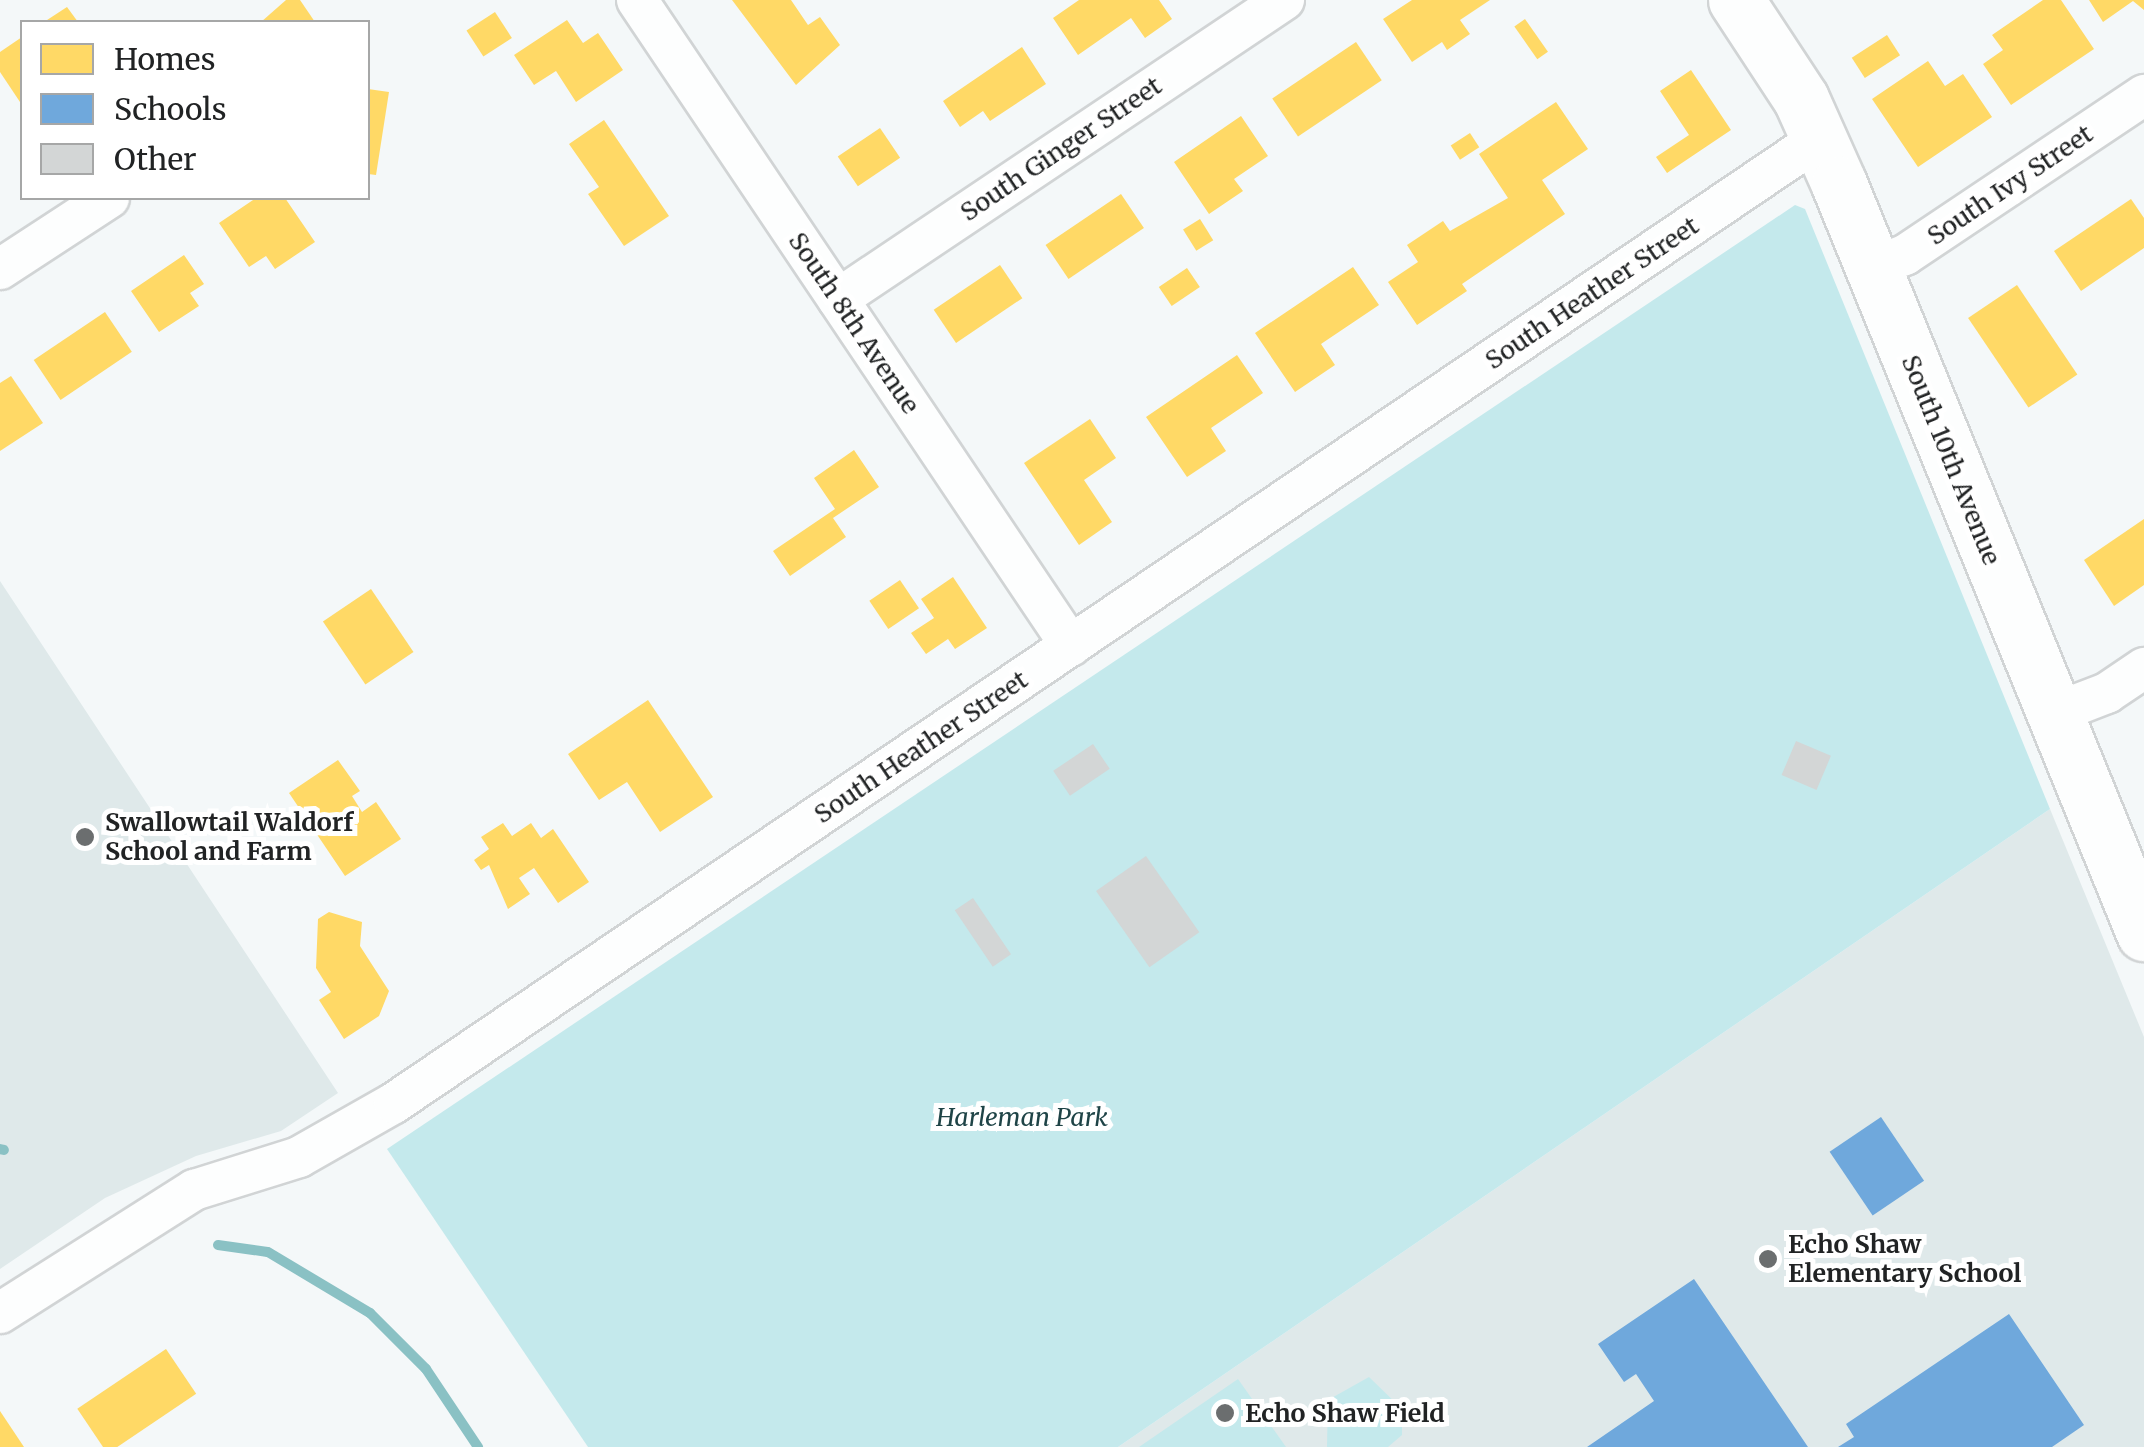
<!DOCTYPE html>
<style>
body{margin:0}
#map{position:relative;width:2144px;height:1447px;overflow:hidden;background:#f4f8f9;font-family:Merriweather,serif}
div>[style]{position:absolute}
.built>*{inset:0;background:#dfe9ea}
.green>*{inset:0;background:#c4e9ec}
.homes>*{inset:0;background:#ffd966;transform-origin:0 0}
.schools>*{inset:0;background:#6fa8dc;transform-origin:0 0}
.stream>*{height:10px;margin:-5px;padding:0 5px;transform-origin:5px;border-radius:5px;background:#8ac1c4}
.building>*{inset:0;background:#d3d6d6;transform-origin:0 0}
.roads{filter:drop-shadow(2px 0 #d1d4d5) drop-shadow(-2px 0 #d1d4d5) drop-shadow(0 2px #d1d4d5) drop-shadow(0 -2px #d1d4d5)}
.minor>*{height:40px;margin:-20px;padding:0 20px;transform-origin:20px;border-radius:20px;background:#fdfefe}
.secondary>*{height:55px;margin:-27.5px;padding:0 27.5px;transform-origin:27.5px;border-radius:27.5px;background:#fdfefe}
.dots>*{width:28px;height:28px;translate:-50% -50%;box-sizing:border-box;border:5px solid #fff;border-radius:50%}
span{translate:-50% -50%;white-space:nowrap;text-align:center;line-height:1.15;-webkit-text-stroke:10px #fff;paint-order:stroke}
.street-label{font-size:25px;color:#212324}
.poi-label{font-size:25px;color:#212324;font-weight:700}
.left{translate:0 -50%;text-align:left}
.park-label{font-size:25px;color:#1f4447;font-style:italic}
.legend{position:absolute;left:20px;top:20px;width:350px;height:180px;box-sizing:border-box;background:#fff;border:2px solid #a6a7a7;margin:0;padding:12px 18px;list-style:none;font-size:30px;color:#212324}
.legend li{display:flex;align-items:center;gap:20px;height:50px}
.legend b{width:50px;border:2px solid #a6a7a7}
</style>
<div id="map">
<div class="built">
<div style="clip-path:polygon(0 581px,338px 1093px,281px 1131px,196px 1156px,105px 1198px,0 1269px)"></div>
<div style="clip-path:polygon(2050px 809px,2144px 1037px,2144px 1447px,1118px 1447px)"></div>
</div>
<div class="green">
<div style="clip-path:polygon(1795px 205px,1805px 209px,2050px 809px,1118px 1447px,588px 1447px,387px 1149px)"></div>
<div style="clip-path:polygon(1369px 1377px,1402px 1409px,1402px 1435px,1388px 1447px,1327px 1447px,1328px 1400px)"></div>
<div style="clip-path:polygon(1238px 1379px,1286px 1447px,1139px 1447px)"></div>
</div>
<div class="homes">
<div style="clip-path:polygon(286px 0,300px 0,315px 22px,261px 22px)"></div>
<div style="clip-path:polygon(732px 0,791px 0,808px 25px,820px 17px,840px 45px,796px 85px)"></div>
<div style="clip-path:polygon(1079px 0,1159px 0,1172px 19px,1145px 38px,1131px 18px,1078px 55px,1053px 18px)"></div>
<div style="clip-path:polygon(1412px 0,1490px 0,1460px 20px,1470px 34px,1447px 50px,1442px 42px,1412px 62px,1383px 19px)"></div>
<div style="clip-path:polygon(2043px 0,2061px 0,2094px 49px,2011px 105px,1983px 64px,2003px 50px,1992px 35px)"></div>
<div style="clip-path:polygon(2089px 0,2144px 0,2144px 10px,2133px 1px,2103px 22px)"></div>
<div style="clip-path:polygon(67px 7px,78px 22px,44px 22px)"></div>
<div style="left:495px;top:12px;width:31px;height:34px;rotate:57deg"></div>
<div style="left:1525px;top:19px;width:40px;height:13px;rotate:55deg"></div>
<div style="clip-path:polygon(567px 20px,583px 43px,598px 33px,623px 70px,576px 102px,556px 71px,534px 85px,514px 55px)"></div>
<div style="left:1887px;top:35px;width:24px;height:42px;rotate:57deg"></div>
<div style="clip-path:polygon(22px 37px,22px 105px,0 72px,0 52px)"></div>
<div style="left:1356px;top:42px;width:46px;height:101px;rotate:56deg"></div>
<div style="clip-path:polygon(1022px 47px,1046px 84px,990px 121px,983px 111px,960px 127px,943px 101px)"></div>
<div style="clip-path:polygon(1928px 61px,1945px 86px,1963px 74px,1992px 117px,1918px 167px,1872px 99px)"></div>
<div style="clip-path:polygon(1691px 70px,1731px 130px,1667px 173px,1656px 157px,1689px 135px,1660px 91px)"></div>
<div style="clip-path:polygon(368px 89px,389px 92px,376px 175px,368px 174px)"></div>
<div style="clip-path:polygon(1556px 102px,1588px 149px,1542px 180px,1565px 214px,1462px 284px,1467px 291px,1417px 325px,1388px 282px,1418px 262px,1407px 245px,1443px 221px,1450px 231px,1508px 198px,1479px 154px)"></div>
<div style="clip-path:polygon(1241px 116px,1268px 156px,1234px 179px,1243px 191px,1209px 214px,1174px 162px)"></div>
<div style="clip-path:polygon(604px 120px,669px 216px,624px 246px,588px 194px,599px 187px,569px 144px)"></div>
<div style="left:880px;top:128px;width:36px;height:51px;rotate:56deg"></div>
<div style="left:1470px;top:133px;width:17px;height:23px;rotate:57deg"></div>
<div style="left:1121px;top:194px;width:41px;height:91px;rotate:56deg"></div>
<div style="clip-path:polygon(256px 198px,285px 198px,315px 242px,275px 269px,266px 256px,249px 267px,219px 223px)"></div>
<div style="clip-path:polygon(2131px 199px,2144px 218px,2144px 248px,2081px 291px,2054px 251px)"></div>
<div style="left:1200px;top:219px;width:25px;height:20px;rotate:58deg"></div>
<div style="clip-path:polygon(184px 255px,204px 284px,190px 293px,199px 306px,159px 332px,131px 291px)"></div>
<div style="left:1000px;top:265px;width:40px;height:80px;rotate:56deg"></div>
<div style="clip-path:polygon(1353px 267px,1379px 305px,1321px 344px,1335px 365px,1295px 392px,1255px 333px)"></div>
<div style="left:1187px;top:268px;width:23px;height:34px;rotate:56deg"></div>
<div style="left:2017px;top:285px;width:108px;height:59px;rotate:56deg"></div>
<div style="left:105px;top:312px;width:48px;height:86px;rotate:56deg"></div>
<div style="clip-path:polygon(1237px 355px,1263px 393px,1211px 428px,1226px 451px,1187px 477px,1146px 417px)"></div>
<div style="clip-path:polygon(11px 376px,43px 423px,0 451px,0 383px)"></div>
<div style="clip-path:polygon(1090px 419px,1116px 458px,1084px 480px,1112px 522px,1079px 545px,1024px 463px)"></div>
<div style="clip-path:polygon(854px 450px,879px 487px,833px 518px,846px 537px,790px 576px,773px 551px,835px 509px,814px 478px)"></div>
<div style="clip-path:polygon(2144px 519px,2144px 585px,2114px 606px,2084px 560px)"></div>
<div style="clip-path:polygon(953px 577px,987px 628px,955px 649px,948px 639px,926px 654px,911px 633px,934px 618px,921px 599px)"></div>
<div style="left:900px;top:580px;width:34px;height:37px;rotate:56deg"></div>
<div style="left:371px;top:589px;width:76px;height:58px;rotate:56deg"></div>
<div style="clip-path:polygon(648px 700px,713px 797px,660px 832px,627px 782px,599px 800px,568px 754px)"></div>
<div style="clip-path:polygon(338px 760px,360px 791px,352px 796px,362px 812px,376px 802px,401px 839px,345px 876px,289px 793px)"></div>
<div style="clip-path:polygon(503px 823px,512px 836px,531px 823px,541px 838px,553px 829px,589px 882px,558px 903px,534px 868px,519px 878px,530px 894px,508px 909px,489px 865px,481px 870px,474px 860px,489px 849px,481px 837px)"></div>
<div style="clip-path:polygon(329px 912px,362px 922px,360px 946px,389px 991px,379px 1016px,344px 1039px,319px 1000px,331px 992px,316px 968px,318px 919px)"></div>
<div style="left:166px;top:1349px;width:54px;height:107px;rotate:56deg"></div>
<div style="clip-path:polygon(0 1411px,24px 1447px,0 1447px)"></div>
</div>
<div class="schools">
<div style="left:1881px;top:1117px;width:77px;height:62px;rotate:56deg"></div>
<div style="clip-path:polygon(1694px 1279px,1808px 1447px,1587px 1447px,1654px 1401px,1636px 1374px,1624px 1382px,1598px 1344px)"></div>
<div style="clip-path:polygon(2009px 1314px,2084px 1425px,2052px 1447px,1838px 1447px,1854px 1437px,1846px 1424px)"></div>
</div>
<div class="stream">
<div style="left:0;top:1149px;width:4px;rotate:14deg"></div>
<div style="left:218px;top:1245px;width:50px;rotate:8deg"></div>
<div style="left:268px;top:1252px;width:119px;rotate:30.9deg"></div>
<div style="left:370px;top:1313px;width:79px;rotate:45deg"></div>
<div style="left:426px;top:1369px;width:94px;rotate:56.3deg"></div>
</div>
<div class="building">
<div style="left:1796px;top:741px;width:38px;height:37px;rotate:23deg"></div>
<div style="left:1093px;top:744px;width:30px;height:48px;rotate:56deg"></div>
<div style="left:1146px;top:856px;width:93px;height:61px;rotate:55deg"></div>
<div style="left:973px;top:898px;width:68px;height:22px;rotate:56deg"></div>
</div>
<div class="roads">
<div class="minor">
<div style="left:637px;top:0;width:778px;rotate:56.11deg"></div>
<div style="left:1872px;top:267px;width:35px;rotate:-20deg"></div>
<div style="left:1905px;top:255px;width:288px;rotate:-33.8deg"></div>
<div style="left:0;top:269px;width:130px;rotate:-33.1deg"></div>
<div style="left:838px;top:299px;width:537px;rotate:-33.84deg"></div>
<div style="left:2055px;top:713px;width:56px;rotate:-21deg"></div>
<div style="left:2107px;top:693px;width:45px;rotate:-34deg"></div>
<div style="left:0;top:1313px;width:230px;rotate:-32.4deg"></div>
<div style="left:194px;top:1190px;width:110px;rotate:-17.4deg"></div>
<div style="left:299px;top:1157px;width:109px;rotate:-29.6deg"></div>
<div style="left:394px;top:1103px;width:1720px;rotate:-34.08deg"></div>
</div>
<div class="secondary">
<div style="left:1736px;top:0;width:118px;rotate:56.7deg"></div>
<div style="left:1801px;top:99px;width:93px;rotate:65.9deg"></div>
<div style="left:1839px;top:184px;width:809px;rotate:67.84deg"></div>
</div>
</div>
<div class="dots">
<div style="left:85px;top:837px;background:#6b6e6f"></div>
<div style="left:1768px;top:1259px;background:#6b6e6f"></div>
<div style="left:1225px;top:1413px;background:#6b6e6f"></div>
</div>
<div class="street-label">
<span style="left:1061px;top:149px;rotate:-34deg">South Ginger Street</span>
<span style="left:2010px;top:185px;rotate:-34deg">South Ivy Street</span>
<span style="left:1592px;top:293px;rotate:-34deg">South Heather Street</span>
<span style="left:854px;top:323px;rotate:56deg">South 8th Avenue</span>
<span style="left:1951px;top:460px;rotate:68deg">South 10th Avenue</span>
<span style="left:921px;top:747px;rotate:-34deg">South Heather Street</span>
</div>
<div class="poi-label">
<span class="left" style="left:105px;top:837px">Swallowtail Waldorf<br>School and Farm</span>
<span class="left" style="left:1788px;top:1259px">Echo Shaw<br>Elementary School</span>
<span class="left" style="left:1245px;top:1413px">Echo Shaw Field</span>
</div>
<div class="park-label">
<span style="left:1022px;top:1117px">Harleman Park</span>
</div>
<ul class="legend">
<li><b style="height:28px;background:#ffd966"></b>Homes</li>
<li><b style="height:28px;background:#6fa8dc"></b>Schools</li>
<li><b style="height:28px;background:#d3d6d6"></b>Other</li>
</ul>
</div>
